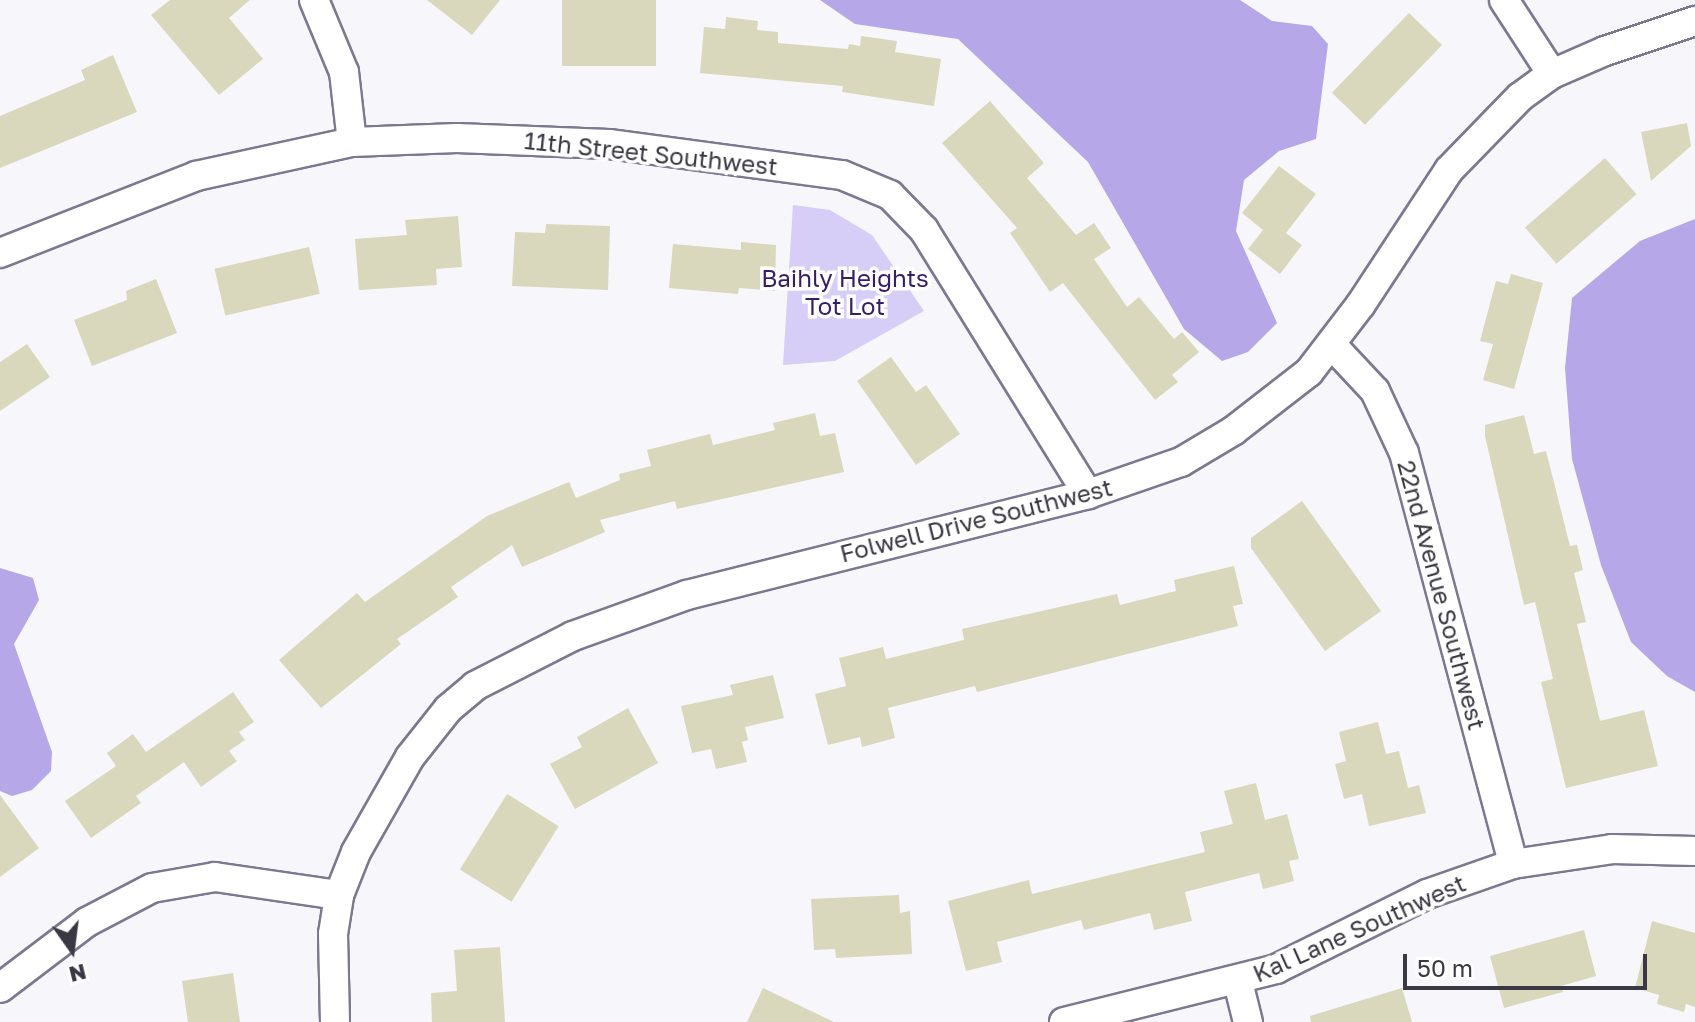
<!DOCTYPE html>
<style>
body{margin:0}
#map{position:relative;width:1695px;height:1022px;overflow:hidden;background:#f7f6fb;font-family:"Golos Text",sans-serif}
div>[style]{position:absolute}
.green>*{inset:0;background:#d6cef6}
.forest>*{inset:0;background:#b5a7e8}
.building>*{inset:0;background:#d9d8bc;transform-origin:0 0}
.roads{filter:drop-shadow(2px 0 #7d7890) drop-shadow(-2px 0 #7d7890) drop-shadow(0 2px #7d7890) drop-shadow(0 -2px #7d7890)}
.minor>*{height:28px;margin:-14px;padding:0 14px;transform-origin:14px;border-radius:14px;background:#fff}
span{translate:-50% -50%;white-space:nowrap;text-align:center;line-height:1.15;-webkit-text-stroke:7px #fff;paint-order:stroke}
.street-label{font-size:24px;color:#3a3842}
.park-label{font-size:24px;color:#371e69}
.north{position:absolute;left:32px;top:910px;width:80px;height:80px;-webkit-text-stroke:6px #fff;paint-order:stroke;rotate:166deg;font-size:22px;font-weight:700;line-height:32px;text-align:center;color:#3a3842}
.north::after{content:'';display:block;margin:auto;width:28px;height:36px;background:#3a3842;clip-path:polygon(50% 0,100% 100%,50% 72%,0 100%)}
.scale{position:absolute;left:1403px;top:954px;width:244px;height:36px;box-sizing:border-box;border:4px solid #3a3842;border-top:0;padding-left:10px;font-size:24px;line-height:28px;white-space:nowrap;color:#3a3842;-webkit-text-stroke:6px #fff;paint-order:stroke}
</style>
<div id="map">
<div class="green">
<div style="clip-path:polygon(793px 205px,830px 210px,872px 235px,924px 311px,835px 361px,783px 365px)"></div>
</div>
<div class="forest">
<div style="clip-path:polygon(820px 0,1240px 0,1272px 21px,1312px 26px,1328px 44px,1316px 139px,1279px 151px,1244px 180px,1236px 231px,1277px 323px,1248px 352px,1222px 361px,1184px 329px,1088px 162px,958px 39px,855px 24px)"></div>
<div style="clip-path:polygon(1695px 219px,1695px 692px,1667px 676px,1631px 642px,1601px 565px,1572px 459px,1565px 368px,1572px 298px,1640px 241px)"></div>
<div style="clip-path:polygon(0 568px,33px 578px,39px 600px,14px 644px,52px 752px,51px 771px,32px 790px,12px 796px,0 791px)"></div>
</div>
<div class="building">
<div style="clip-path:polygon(170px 0,250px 0,229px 18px,263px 59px,219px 95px,151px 15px)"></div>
<div style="clip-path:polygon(427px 0,500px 0,472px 35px)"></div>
<div style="left:562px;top:0;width:94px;height:66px"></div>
<div style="left:1409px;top:13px;width:46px;height:111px;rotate:44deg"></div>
<div style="clip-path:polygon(726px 17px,758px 21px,757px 30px,778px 32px,778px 43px,848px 49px,849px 44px,860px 46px,861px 36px,897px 41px,895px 52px,941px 59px,934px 106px,842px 92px,843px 86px,700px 73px,704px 27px,725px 29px)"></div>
<div style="clip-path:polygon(113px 55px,137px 112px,0 168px,0 116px,85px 80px,81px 70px)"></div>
<div style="clip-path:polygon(990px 101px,1044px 163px,1027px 178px,1076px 235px,1094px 223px,1111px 248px,1094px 259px,1127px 307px,1139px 297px,1174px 339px,1182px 332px,1199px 352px,1172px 375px,1178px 382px,1155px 400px,1063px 283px,1050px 292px,1010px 233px,1017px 228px,942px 143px)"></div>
<div style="clip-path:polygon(1687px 123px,1691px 146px,1651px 181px,1641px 132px)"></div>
<div style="left:1605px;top:158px;width:48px;height:106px;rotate:49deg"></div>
<div style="clip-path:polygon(1279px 166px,1316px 194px,1286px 233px,1302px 245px,1280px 274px,1248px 249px,1263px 230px,1242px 213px)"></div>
<div style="clip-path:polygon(458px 216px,462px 267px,436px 269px,437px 285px,359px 290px,355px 239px,407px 235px,405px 220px)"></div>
<div style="clip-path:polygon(546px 224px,610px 226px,608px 290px,512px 286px,515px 232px,545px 233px)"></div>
<div style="clip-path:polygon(741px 242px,776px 245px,775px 291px,739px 288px,738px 294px,669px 288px,673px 244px,741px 250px)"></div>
<div style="left:309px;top:247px;width:48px;height:97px;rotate:77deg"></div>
<div style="clip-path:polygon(1511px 274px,1543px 283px,1514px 389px,1483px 380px,1493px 344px,1480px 341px,1496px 281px,1508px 284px)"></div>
<div style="clip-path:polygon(156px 279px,177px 333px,92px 366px,74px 320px,127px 300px,126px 291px)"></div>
<div style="clip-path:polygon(27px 344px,50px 377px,0 411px,0 362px)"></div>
<div style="clip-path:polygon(891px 357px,916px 392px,926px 385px,960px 434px,916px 465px,857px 381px)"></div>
<div style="clip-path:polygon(815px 413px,820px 436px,835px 433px,844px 472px,677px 509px,675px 501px,600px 520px,605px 532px,522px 567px,512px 545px,451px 587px,458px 597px,397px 639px,401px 644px,321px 708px,279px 660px,357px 593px,365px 602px,487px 516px,569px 482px,576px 498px,620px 480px,619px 474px,651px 466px,647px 450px,710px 434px,713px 445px,775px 430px,773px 423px)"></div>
<div style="clip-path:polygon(1524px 415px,1534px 454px,1546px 451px,1570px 546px,1577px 545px,1583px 570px,1574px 573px,1586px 622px,1577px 624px,1600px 721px,1644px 710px,1658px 766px,1566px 788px,1541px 682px,1553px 679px,1535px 602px,1524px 605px,1485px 436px,1485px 425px)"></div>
<div style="clip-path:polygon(1302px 501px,1381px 611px,1325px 651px,1251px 548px,1251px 538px)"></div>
<div style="clip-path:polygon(1234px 566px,1243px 604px,1233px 606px,1238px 626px,977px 692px,975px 686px,888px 708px,895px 738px,862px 747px,860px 737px,828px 745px,815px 694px,846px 686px,839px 658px,883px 647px,886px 659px,964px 640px,962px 629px,1117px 594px,1120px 605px,1176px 591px,1174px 580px)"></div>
<div style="clip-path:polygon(773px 675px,784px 718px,745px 727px,748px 740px,742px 742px,747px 762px,716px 769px,711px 749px,692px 753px,681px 706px,733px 695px,730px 685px)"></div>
<div style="clip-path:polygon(233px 692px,254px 722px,239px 732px,245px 740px,229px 751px,237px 761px,201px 787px,184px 762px,136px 796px,141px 803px,91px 838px,65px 801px,116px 766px,107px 753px,133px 734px,146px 752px)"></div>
<div style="clip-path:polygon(628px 708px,658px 763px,575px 809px,550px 764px,582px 747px,577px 737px)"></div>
<div style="clip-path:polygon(1378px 722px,1386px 754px,1399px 751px,1408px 788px,1419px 785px,1426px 813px,1369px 826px,1362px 794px,1344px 799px,1335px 764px,1346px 761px,1339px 732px)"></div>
<div style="clip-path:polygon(1256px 783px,1265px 820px,1287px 814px,1299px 859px,1289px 861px,1294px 881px,1263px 889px,1259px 873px,1185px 892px,1192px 921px,1154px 930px,1150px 913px,1084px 930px,1081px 920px,997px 942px,1002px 962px,966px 971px,948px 901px,1029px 880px,1032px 894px,1205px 852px,1200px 832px,1233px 824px,1224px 791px)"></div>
<div style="left:507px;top:794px;width:61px;height:89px;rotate:32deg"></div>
<div style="clip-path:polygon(0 795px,39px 848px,0 877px)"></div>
<div style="clip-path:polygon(899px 895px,900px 913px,910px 911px,912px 954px,836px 958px,835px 949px,814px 950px,811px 899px)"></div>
<div style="clip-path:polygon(1652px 921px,1695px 933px,1695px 1007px,1686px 1004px,1684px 1012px,1657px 1004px,1659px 995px,1635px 988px)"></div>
<div style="clip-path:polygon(1584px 930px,1596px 976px,1561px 986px,1563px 992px,1504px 1008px,1490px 956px)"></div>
<div style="clip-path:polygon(500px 947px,505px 1022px,432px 1022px,431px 993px,457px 991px,454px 950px)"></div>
<div style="clip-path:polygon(233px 973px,240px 1022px,188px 1022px,182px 981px)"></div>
<div style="clip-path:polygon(763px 988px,834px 1022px,747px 1022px)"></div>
<div style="clip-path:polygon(1402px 988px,1412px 1022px,1311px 1022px,1310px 1016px)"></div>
</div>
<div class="roads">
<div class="minor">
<div style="left:314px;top:0;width:78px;rotate:67.4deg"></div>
<div style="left:344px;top:72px;width:70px;rotate:83.5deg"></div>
<div style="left:1504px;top:0;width:88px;rotate:57deg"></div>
<div style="left:0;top:253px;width:211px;rotate:-21.4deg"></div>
<div style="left:196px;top:176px;width:160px;rotate:-12.3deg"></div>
<div style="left:352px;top:142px;width:105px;rotate:-2.2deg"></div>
<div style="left:457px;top:138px;width:152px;rotate:2.3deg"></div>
<div style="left:609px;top:144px;width:235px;rotate:7.6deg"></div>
<div style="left:842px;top:175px;width:52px;rotate:22.6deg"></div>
<div style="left:890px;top:195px;width:49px;rotate:45.8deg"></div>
<div style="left:924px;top:230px;width:311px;rotate:58.2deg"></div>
<div style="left:1332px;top:345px;width:63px;rotate:46.9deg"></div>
<div style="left:1375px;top:391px;width:68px;rotate:64.9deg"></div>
<div style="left:1404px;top:453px;width:425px;rotate:75.1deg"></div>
<div style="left:1238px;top:982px;width:41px;rotate:76deg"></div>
<div style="left:0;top:988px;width:109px;rotate:-37.2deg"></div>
<div style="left:87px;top:922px;width:73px;rotate:-27.6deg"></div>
<div style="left:152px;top:888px;width:64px;rotate:-9.9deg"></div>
<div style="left:215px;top:877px;width:125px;rotate:8.3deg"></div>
<div style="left:335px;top:1022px;width:88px;rotate:-91.3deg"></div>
<div style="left:333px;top:934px;width:39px;rotate:-81deg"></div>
<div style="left:339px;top:895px;width:46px;rotate:-68.4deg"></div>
<div style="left:356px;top:852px;width:109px;rotate:-60.4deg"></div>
<div style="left:410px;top:757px;width:61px;rotate:-51.6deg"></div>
<div style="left:448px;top:709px;width:35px;rotate:-40deg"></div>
<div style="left:475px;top:686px;width:110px;rotate:-27deg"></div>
<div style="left:573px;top:636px;width:121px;rotate:-19.8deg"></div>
<div style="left:687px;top:595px;width:414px;rotate:-14.1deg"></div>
<div style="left:1088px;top:494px;width:98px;rotate:-19deg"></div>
<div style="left:1181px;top:462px;width:61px;rotate:-30.8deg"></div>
<div style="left:1233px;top:431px;width:96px;rotate:-37.8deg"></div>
<div style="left:1309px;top:372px;width:86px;rotate:-52.6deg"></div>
<div style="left:1361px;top:304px;width:160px;rotate:-56.7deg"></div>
<div style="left:1449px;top:170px;width:102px;rotate:-45.8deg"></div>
<div style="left:1520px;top:97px;width:39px;rotate:-36deg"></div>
<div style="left:1552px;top:74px;width:58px;rotate:-23.5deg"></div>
<div style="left:1605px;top:51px;width:95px;rotate:-18.4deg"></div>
<div style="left:1064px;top:1022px;width:219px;rotate:-14deg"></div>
<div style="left:1276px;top:969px;width:169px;rotate:-26.4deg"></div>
<div style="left:1427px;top:894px;width:91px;rotate:-19.2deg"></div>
<div style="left:1513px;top:864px;width:100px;rotate:-8.6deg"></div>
<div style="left:1612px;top:849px;width:83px;rotate:1.4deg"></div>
</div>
</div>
<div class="street-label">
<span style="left:651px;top:153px;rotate:6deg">11th Street Southwest</span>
<span style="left:976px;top:520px;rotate:-14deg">Folwell Drive Southwest</span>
<span style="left:1442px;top:595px;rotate:75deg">22nd Avenue Southwest</span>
<span style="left:1359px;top:928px;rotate:-24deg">Kal Lane Southwest</span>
</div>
<div class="park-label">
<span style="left:845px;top:292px">Baihly Heights<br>Tot Lot</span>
</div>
<div class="north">N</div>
<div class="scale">50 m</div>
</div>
